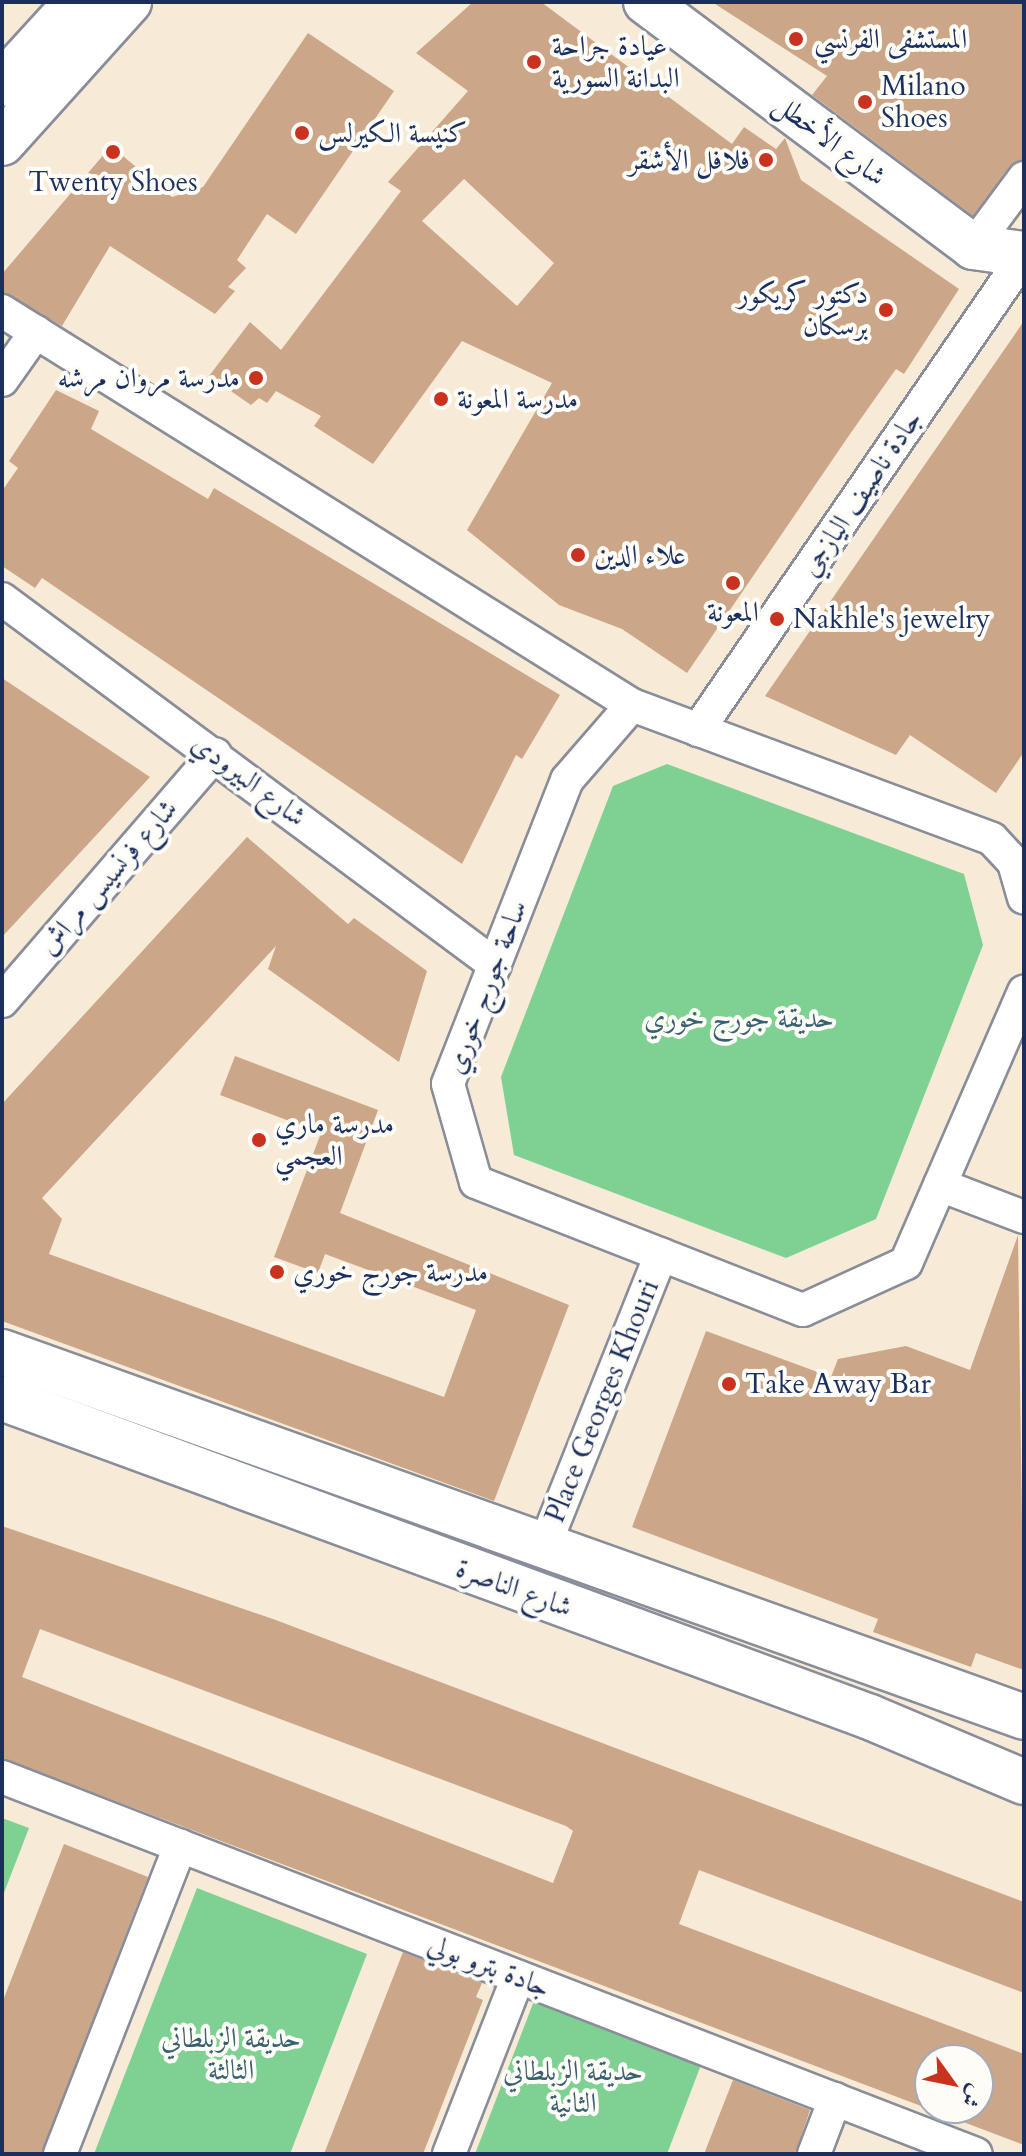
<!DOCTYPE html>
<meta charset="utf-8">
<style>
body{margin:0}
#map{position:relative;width:1026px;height:2156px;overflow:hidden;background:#f7ebd7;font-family:Cardo,Amiri,serif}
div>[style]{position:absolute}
.green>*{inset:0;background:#7ed193}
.building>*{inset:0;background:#cca688}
.roads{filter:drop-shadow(2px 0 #898d9a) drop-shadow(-2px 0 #898d9a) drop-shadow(0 2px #898d9a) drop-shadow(0 -2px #898d9a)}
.street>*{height:32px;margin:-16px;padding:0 16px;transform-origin:16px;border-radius:16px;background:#fff}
.secondary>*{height:44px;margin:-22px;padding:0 22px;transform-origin:22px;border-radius:22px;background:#fff}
.primary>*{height:44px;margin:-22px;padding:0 22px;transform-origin:22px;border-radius:22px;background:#fff}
.dots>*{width:22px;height:22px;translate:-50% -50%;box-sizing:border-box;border:4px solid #fdfcf7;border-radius:50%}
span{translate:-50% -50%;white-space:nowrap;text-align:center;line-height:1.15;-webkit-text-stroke:8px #fdfcf7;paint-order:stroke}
.poi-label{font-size:28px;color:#1b2f5e}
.left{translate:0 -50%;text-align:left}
.right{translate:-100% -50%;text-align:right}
.street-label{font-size:28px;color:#1b2f5e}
.park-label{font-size:28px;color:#39606e}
.frame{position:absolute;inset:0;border:4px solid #1b2f5e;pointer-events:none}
.north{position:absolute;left:914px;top:2044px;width:80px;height:80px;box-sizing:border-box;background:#fdfcf7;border:2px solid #a3aaba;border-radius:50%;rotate:123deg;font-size:22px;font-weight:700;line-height:32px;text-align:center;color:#1b2f5e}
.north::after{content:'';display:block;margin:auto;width:28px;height:36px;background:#c8321e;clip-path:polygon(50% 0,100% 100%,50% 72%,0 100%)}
</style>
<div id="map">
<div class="green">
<div style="clip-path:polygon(667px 764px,964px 874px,983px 945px,876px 1219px,786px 1258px,514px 1155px,501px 1077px,613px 786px)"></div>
<div style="clip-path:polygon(2px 1818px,29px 1828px,2px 1898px)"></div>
<div style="clip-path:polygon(197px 1888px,367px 1954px,290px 2154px,94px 2154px)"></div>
<div style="clip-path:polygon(534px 2001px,701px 2065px,667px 2154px,475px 2154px)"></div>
</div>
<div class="building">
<div style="clip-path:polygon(evenodd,473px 2px,541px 2px,732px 144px,744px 127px,776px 149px,785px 138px,801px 180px,959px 289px,904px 374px,896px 369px,850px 434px,687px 673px,622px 629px,559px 605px,467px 530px,552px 383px,462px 341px,373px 464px,314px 426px,321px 416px,276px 391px,267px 403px,259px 398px,251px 405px,209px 376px,250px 322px,281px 350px,401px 191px,388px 182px,468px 91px,416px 53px,473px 2px,464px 179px,554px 263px,517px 306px,422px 221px,464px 179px)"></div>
<div style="clip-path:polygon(712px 2px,1024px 2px,1024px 159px,1009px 167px,973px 216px,812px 95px,827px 76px)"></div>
<div style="clip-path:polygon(308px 33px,394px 91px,296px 234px,267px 214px,237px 260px,246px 268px,228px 287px,235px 291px,215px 314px,110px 246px,62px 326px,2px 292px,2px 274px,111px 146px,172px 197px,203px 187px)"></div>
<div style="clip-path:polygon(1024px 321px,1024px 752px,996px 793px,910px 735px,896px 755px,765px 696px)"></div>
<div style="clip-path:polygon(56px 390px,99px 411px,91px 429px,208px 499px,214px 488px,560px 695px,522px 759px,516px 755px,462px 864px,42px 578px,35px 588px,2px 566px,2px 491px,18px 468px,9px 461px)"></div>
<div style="clip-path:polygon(2px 678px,150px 777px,2px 937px)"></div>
<div style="clip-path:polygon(247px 837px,348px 924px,354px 918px,427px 971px,399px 1062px,268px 969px,276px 946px,42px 1198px,62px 1219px,49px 1254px,444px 1397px,476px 1310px,325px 1254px,318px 1273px,274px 1257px,321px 1133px,220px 1095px,235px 1056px,378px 1110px,340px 1213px,569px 1305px,494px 1501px,2px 1321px,2px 1104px)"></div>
<div style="clip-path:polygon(1018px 1235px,1024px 1670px,976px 1653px,971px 1667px,873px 1632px,878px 1619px,632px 1527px,706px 1331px,831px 1377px,838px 1359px,906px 1346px,970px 1370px)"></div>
<div style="clip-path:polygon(evenodd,2px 1526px,273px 1619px,1024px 1902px,1024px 1993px,699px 1870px,679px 1924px,1024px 2054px,1024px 2145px,2px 1758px,2px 1526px,40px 1629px,566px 1826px,573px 1831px,553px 1883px,22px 1677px,40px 1629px,2px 1526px,930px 2060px,978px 2060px,978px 2108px,930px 2108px,930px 2060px)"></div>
<div style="clip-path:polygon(64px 1844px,148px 1877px,41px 2154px,2px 2154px,2px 2003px)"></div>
<div style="clip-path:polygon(403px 1952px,482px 1983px,476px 1997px,483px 2000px,423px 2154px,324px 2154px)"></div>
<div style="clip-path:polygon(733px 2080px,810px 2110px,795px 2154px,704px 2154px)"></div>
</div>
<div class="roads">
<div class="street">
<div style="left:973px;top:247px;width:86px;rotate:-53.5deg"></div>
<div style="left:2px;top:311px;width:743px;rotate:32.02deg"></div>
<div style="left:632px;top:705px;width:384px;rotate:20.4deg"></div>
<div style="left:992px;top:839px;width:33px;rotate:47deg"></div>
<div style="left:1014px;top:863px;width:36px;rotate:74deg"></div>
<div style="left:2px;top:380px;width:59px;rotate:-54.7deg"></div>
<div style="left:2px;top:599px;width:614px;rotate:36.59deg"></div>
<div style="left:632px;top:705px;width:99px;rotate:130.9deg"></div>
<div style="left:567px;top:780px;width:326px;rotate:111.4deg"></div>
<div style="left:448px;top:1084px;width:102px;rotate:74.1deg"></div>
<div style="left:476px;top:1182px;width:351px;rotate:21.4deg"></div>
<div style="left:803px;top:1310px;width:113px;rotate:-24.5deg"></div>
<div style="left:906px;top:1263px;width:296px;rotate:-66.5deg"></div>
<div style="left:698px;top:730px;width:575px;rotate:-55.48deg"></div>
<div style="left:2px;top:1001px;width:326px;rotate:-49.2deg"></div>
<div style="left:940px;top:1185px;width:90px;rotate:20.9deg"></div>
<div style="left:544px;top:1547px;width:315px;rotate:-68.2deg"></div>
<div style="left:2px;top:1777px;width:1044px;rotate:21.16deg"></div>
<div style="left:60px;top:2154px;width:331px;rotate:-68.7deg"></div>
<div style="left:449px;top:2154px;width:190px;rotate:-68.7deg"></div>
<div style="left:814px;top:2154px;width:59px;rotate:-69.1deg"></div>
</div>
<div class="secondary">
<div style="left:646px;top:2px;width:409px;rotate:36.8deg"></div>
<div style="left:973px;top:247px;width:51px;rotate:7.8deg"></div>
</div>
<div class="primary">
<div style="left:2px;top:84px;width:111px;rotate:-47.6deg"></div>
<div style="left:2px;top:143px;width:190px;rotate:-48deg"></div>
<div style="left:2px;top:1352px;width:1085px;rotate:19.65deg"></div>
<div style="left:2px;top:1398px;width:925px;rotate:20.18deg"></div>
<div style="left:870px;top:1717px;width:167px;rotate:22.9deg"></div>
</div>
</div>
<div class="dots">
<div style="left:796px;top:39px;background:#c8321e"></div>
<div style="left:534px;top:62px;background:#c8321e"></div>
<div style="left:865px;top:102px;background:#c8321e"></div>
<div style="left:302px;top:133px;background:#c8321e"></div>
<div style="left:113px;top:152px;background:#c8321e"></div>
<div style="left:766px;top:160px;background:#c8321e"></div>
<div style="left:886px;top:310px;background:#c8321e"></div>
<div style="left:256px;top:378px;background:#c8321e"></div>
<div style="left:441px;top:399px;background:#c8321e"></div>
<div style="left:578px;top:555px;background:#c8321e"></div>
<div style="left:733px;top:583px;background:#c8321e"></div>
<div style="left:777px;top:619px;background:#c8321e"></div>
<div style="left:259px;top:1140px;background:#c8321e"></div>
<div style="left:277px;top:1272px;background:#c8321e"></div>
<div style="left:729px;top:1384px;background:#c8321e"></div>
</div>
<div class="poi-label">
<span class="left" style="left:814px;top:39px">المستشفى الفرنسي</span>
<span class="left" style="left:552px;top:62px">عيادة جراحة<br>البدانة السورية</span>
<span class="left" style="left:881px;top:102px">Milano<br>Shoes</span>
<span class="left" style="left:318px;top:133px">كنيسة الكيرلس</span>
<span class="right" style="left:750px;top:160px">فلافل الأشقر</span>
<span style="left:113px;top:182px">Twenty Shoes</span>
<span class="right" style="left:868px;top:310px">دكتور كريكور<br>برسكان</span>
<span class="right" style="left:240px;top:378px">مدرسة مروان مرشه</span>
<span class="left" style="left:457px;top:399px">مدرسة المعونة</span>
<span class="left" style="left:594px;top:555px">علاء الدين</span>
<span style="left:733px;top:612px">المعونة</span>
<span class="left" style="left:793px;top:619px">Nakhle's jewelry</span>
<span class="left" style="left:275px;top:1140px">مدرسة ماري<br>العجمي</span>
<span class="left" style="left:293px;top:1272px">مدرسة جورج خوري</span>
<span class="left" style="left:745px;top:1384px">Take Away Bar</span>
</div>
<div class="street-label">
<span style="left:830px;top:140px;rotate:37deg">شارع الأخطل</span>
<span style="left:861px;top:493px;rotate:-56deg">جادة ناصيف اليازجي</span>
<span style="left:249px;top:780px;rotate:37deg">شارع البيرودي</span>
<span style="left:108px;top:877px;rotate:-49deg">شارع فرنسيس مراش</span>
<span style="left:486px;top:987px;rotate:-69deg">ساحة جورج خوري</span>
<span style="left:602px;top:1401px;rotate:-68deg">Place Georges Khouri</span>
<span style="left:514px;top:1588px;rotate:20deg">شارع الناصرة</span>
<span style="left:489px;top:1966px;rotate:21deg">جادة بترو بولي</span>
</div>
<div class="park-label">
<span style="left:739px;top:1018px">حديقة جورج خوري</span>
<span style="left:231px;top:2054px">حديقة الزبلطاني<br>الثالثة</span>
<span style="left:573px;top:2087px">حديقة الزبلطاني<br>الثانية</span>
</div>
<div class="frame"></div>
<div class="north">ش</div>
</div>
